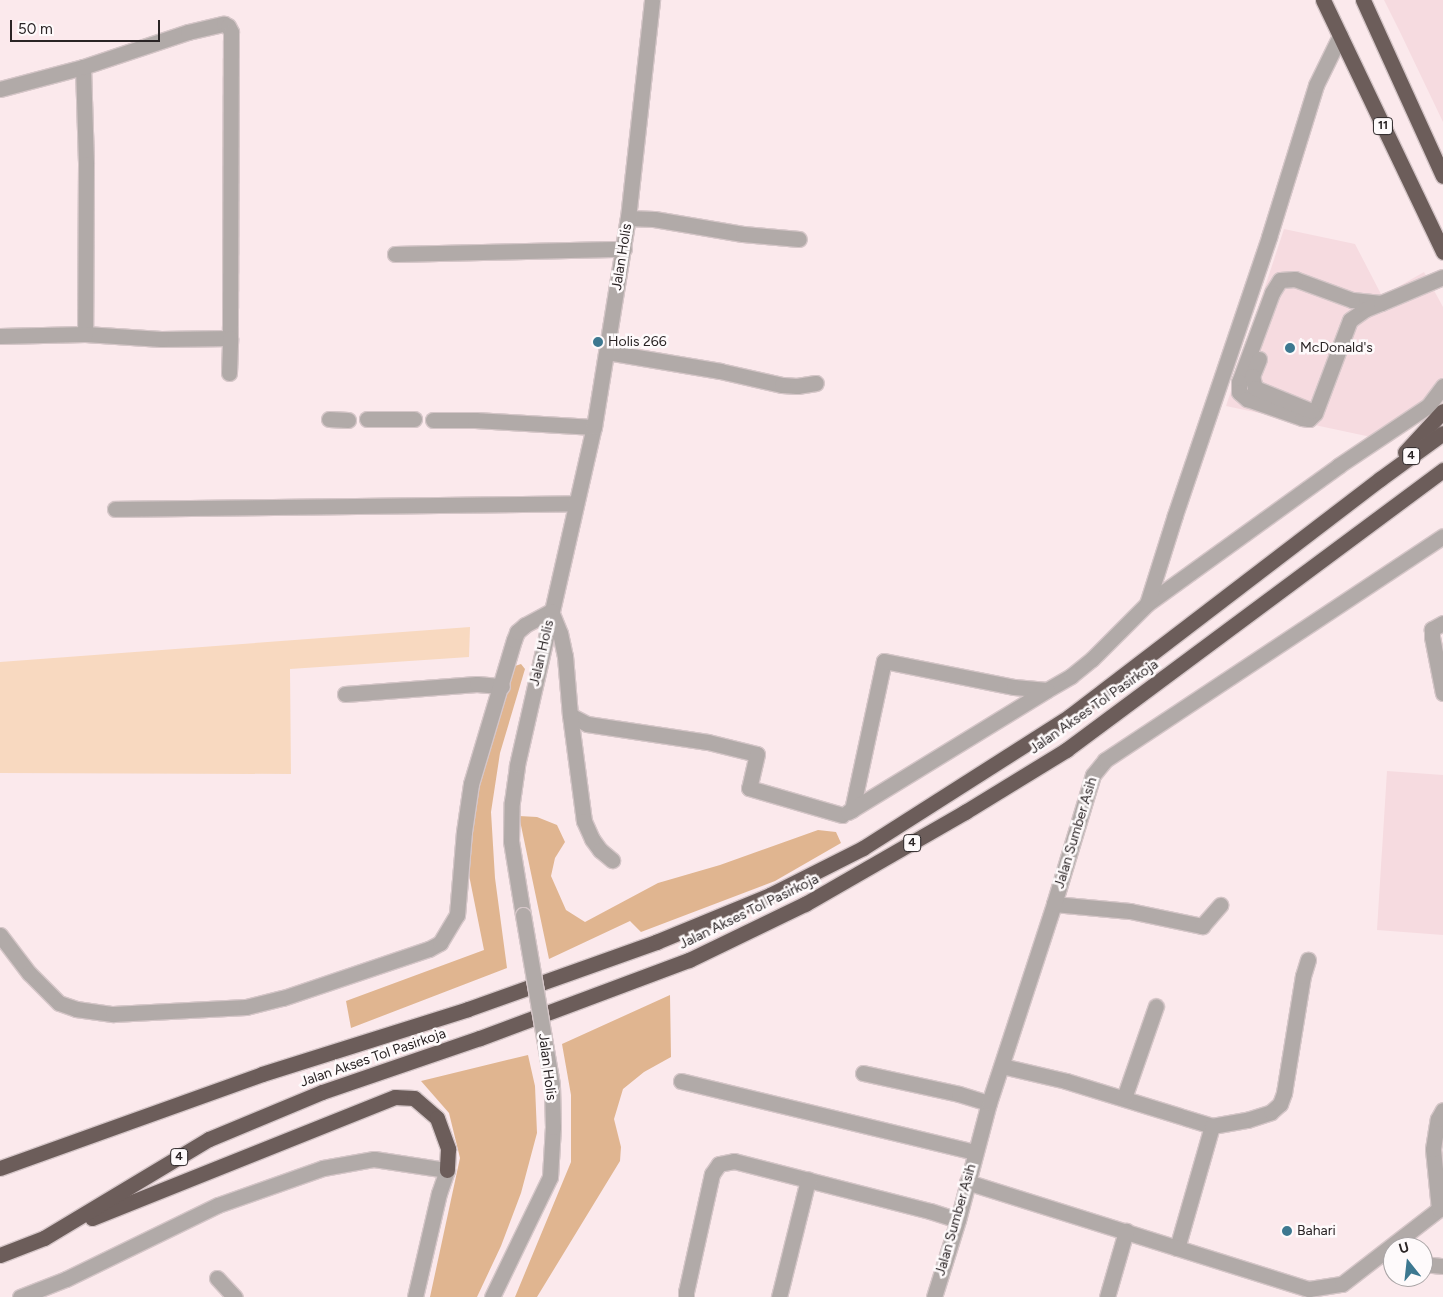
<!DOCTYPE html>
<style>
body{margin:0}
#map{position:relative;width:1443px;height:1297px;overflow:hidden;background:#fbe9ec;font-family:Figtree,sans-serif}
div>[style]{position:absolute}
.built>*{inset:0;background:#f6dbe0}
.green>*{inset:0;background:#f8d9c0}
.forest>*{inset:0;background:#e0b590}
.roads{filter:drop-shadow(1px 0 #d5c6c8) drop-shadow(-1px 0 #d5c6c8) drop-shadow(0 1px #d5c6c8) drop-shadow(0 -1px #d5c6c8)}
.minor>*{height:15px;margin:-7.5px;padding:0 7.5px;transform-origin:7.5px;border-radius:7.5px;background:#b1aaa8}
.highway>*{height:15px;margin:-7.5px;padding:0 7.5px;transform-origin:7.5px;border-radius:7.5px;background:#6c5d5a}
.bridges{filter:drop-shadow(1px 0 #d5c6c8) drop-shadow(-1px 0 #d5c6c8) drop-shadow(0 1px #d5c6c8) drop-shadow(0 -1px #d5c6c8)}
.minor-bridge>*{height:15px;margin:-7.5px;padding:0 7.5px;transform-origin:7.5px;border-radius:7.5px;background:#b1aaa8}
.dots>*{width:14px;height:14px;translate:-50% -50%;box-sizing:border-box;border:2px solid #fefafb;border-radius:50%}
span{translate:-50% -50%;white-space:nowrap;text-align:center;line-height:1.15;-webkit-text-stroke:5px #fefafb;paint-order:stroke}
.shield-label span{padding:1px 4px;background:#fefafb;border:1px solid;border-radius:4px;-webkit-text-stroke-width:0}
.shield-label{font-size:12px;color:#2a2425;font-weight:700}
.street-label{font-size:14px;color:#2a2425}
.poi-label{font-size:14px;color:#2a2425}
.left{translate:0 -50%;text-align:left}
.north{position:absolute;left:1383px;top:1237px;width:50px;height:50px;box-sizing:border-box;background:#fefafb;border:1px solid #a9a4a5;border-radius:50%;rotate:344deg;font-size:14px;font-weight:700;line-height:20px;text-align:center;color:#2a2425}
.north::after{content:'';display:block;margin:auto;width:18px;height:22px;background:#3d7890;clip-path:polygon(50% 0,100% 100%,50% 72%,0 100%)}
.scale{position:absolute;left:10px;top:20px;width:150px;height:22px;box-sizing:border-box;border:2px solid #2a2425;border-top:0;padding-left:6px;font-size:15px;line-height:18px;white-space:nowrap;color:#2a2425;-webkit-text-stroke:4px #fefafb;paint-order:stroke}
</style>
<div id="map">
<div class="built">
<div style="clip-path:polygon(1384px 0,1443px 0,1443px 122px,1400px 32px)"></div>
<div style="clip-path:polygon(1284px 229px,1355px 244px,1382px 296px,1424px 272px,1443px 307px,1443px 380px,1439px 389px,1371px 437px,1226px 406px)"></div>
<div style="clip-path:polygon(1387px 771px,1443px 775px,1443px 935px,1377px 930px)"></div>
</div>
<div class="green">
<div style="clip-path:polygon(470px 627px,469px 657px,290px 669px,291px 774px,0 773px,0 662px)"></div>
</div>
<div class="forest">
<div style="clip-path:polygon(521px 664px,525px 669px,500px 753px,491px 812px,495px 878px,507px 968px,351px 1028px,346px 1001px,484px 950px,469px 875px,473px 814px,486px 756px,515px 666px)"></div>
<div style="clip-path:polygon(519px 816px,537px 817px,557px 825px,565px 842px,555px 858px,551px 876px,566px 910px,585px 922px,658px 883px,720px 865px,818px 830px,836px 832px,841px 843px,775px 881px,641px 932px,630px 921px,549px 959px)"></div>
<div style="clip-path:polygon(670px 995px,671px 1057px,644px 1072px,623px 1089px,614px 1119px,621px 1147px,620px 1161px,537px 1297px,515px 1297px,571px 1162px,571px 1095px,562px 1044px)"></div>
<div style="clip-path:polygon(528px 1055px,535px 1086px,537px 1133px,521px 1193px,501px 1246px,477px 1297px,430px 1297px,460px 1158px,449px 1113px,421px 1081px)"></div>
</div>
<div class="roads">
<div class="minor">
<div style="left:83px;top:67px;width:97px;rotate:88.2deg"></div>
<div style="left:86px;top:164px;width:170px;rotate:90.3deg"></div>
<div style="left:0;top:89px;width:86px;rotate:-14.8deg"></div>
<div style="left:83px;top:67px;width:111px;rotate:-18.4deg"></div>
<div style="left:188px;top:32px;width:37px;rotate:-13deg"></div>
<div style="left:224px;top:24px;width:4px;rotate:27deg"></div>
<div style="left:228px;top:26px;width:7px;rotate:63deg"></div>
<div style="left:231px;top:32px;width:306px;rotate:90.2deg"></div>
<div style="left:230px;top:338px;width:69px;rotate:179.2deg"></div>
<div style="left:161px;top:339px;width:76px;rotate:-176.2deg"></div>
<div style="left:85px;top:334px;width:85px;rotate:178.7deg"></div>
<div style="left:628px;top:218px;width:26px;rotate:2deg"></div>
<div style="left:654px;top:219px;width:90px;rotate:9.6deg"></div>
<div style="left:743px;top:234px;width:56px;rotate:5.1deg"></div>
<div style="left:395px;top:254px;width:229px;rotate:-1.3deg"></div>
<div style="left:1381px;top:303px;width:29px;rotate:-174deg"></div>
<div style="left:1352px;top:300px;width:61px;rotate:-159.8deg"></div>
<div style="left:1295px;top:279px;width:15px;rotate:176deg"></div>
<div style="left:1280px;top:280px;width:15px;rotate:122deg"></div>
<div style="left:1272px;top:293px;width:95px;rotate:110.3deg"></div>
<div style="left:1239px;top:382px;width:10px;rotate:90deg"></div>
<div style="left:1239px;top:392px;width:11px;rotate:41deg"></div>
<div style="left:1247px;top:399px;width:58px;rotate:19.1deg"></div>
<div style="left:1302px;top:418px;width:7px;rotate:8deg"></div>
<div style="left:1309px;top:419px;width:8px;rotate:-45deg"></div>
<div style="left:1315px;top:413px;width:99px;rotate:-69.4deg"></div>
<div style="left:1350px;top:320px;width:19px;rotate:-35deg"></div>
<div style="left:1366px;top:309px;width:16px;rotate:-22deg"></div>
<div style="left:1381px;top:303px;width:67px;rotate:-22.8deg"></div>
<div style="left:607px;top:352px;width:115px;rotate:9.5deg"></div>
<div style="left:720px;top:371px;width:64px;rotate:12.7deg"></div>
<div style="left:782px;top:385px;width:15px;rotate:4deg"></div>
<div style="left:797px;top:386px;width:19px;rotate:-9deg"></div>
<div style="left:1259px;top:359px;width:18px;rotate:112deg"></div>
<div style="left:1252px;top:376px;width:12px;rotate:76deg"></div>
<div style="left:1255px;top:388px;width:61px;rotate:22deg"></div>
<div style="left:229px;top:373px;width:35px;rotate:-88deg"></div>
<div style="left:329px;top:419px;width:19px;rotate:3deg"></div>
<div style="left:367px;top:419px;width:47px"></div>
<div style="left:433px;top:420px;width:42px"></div>
<div style="left:475px;top:420px;width:119px;rotate:3.4deg"></div>
<div style="left:115px;top:509px;width:461px;rotate:-0.7deg"></div>
<div style="left:1147px;top:604px;width:236px;rotate:-35.8deg"></div>
<div style="left:1338px;top:466px;width:108px;rotate:-33.7deg"></div>
<div style="left:1428px;top:406px;width:25px;rotate:-53deg"></div>
<div style="left:1443px;top:623px;width:13px;rotate:151deg"></div>
<div style="left:1432px;top:629px;width:8px;rotate:90deg"></div>
<div style="left:1432px;top:637px;width:57px;rotate:78.9deg"></div>
<div style="left:345px;top:694px;width:132px;rotate:-4.3deg"></div>
<div style="left:477px;top:684px;width:25px;rotate:5deg"></div>
<div style="left:570px;top:715px;width:19px;rotate:28deg"></div>
<div style="left:587px;top:724px;width:122px;rotate:8.5deg"></div>
<div style="left:708px;top:742px;width:50px;rotate:13.8deg"></div>
<div style="left:757px;top:754px;width:35px;rotate:103deg"></div>
<div style="left:749px;top:788px;width:97px;rotate:16.2deg"></div>
<div style="left:852px;top:810px;width:152px;rotate:-77.9deg"></div>
<div style="left:884px;top:661px;width:133px;rotate:11.3deg"></div>
<div style="left:1014px;top:687px;width:33px;rotate:5deg"></div>
<div style="left:1047px;top:690px;width:28px;rotate:-30deg"></div>
<div style="left:1071px;top:676px;width:27px;rotate:-39deg"></div>
<div style="left:1092px;top:659px;width:78px;rotate:-45deg"></div>
<div style="left:1147px;top:604px;width:93px;rotate:-72.5deg"></div>
<div style="left:1175px;top:515px;width:293px;rotate:-71.3deg"></div>
<div style="left:1269px;top:237px;width:159px;rotate:-72.8deg"></div>
<div style="left:1316px;top:85px;width:55px;rotate:-63.9deg"></div>
<div style="left:848px;top:812px;width:233px;rotate:-31.5deg"></div>
<div style="left:1054px;top:904px;width:76px;rotate:5.3deg"></div>
<div style="left:1130px;top:911px;width:74px;rotate:11.8deg"></div>
<div style="left:1202px;top:926px;width:28px;rotate:-49deg"></div>
<div style="left:523px;top:915px;width:75px;rotate:-99.2deg"></div>
<div style="left:511px;top:841px;width:39px;rotate:-89deg"></div>
<div style="left:512px;top:802px;width:37px;rotate:-82deg"></div>
<div style="left:517px;top:765px;width:347px;rotate:-77.2deg"></div>
<div style="left:594px;top:427px;width:212px;rotate:-80.8deg"></div>
<div style="left:628px;top:218px;width:219px;rotate:-83.7deg"></div>
<div style="left:0;top:935px;width:48px;rotate:52.7deg"></div>
<div style="left:29px;top:973px;width:42px;rotate:45deg"></div>
<div style="left:59px;top:1003px;width:18px;rotate:19deg"></div>
<div style="left:76px;top:1009px;width:37px;rotate:8deg"></div>
<div style="left:113px;top:1014px;width:133px;rotate:-3deg"></div>
<div style="left:246px;top:1007px;width:38px;rotate:-14deg"></div>
<div style="left:283px;top:998px;width:154px;rotate:-18.6deg"></div>
<div style="left:429px;top:949px;width:13px;rotate:-29deg"></div>
<div style="left:440px;top:943px;width:33px;rotate:-59deg"></div>
<div style="left:457px;top:915px;width:83px;rotate:-85.2deg"></div>
<div style="left:464px;top:832px;width:49px;rotate:-81.7deg"></div>
<div style="left:471px;top:784px;width:150px;rotate:-73.4deg"></div>
<div style="left:514px;top:640px;width:9px;rotate:-69deg"></div>
<div style="left:517px;top:632px;width:11px;rotate:-41deg"></div>
<div style="left:525px;top:625px;width:30px;rotate:-28deg"></div>
<div style="left:551px;top:611px;width:24px;rotate:68deg"></div>
<div style="left:560px;top:633px;width:24px;rotate:78deg"></div>
<div style="left:565px;top:656px;width:59px;rotate:85.2deg"></div>
<div style="left:570px;top:715px;width:107px;rotate:82.5deg"></div>
<div style="left:584px;top:821px;width:20px;rotate:66deg"></div>
<div style="left:592px;top:839px;width:14px;rotate:54deg"></div>
<div style="left:600px;top:850px;width:16px;rotate:40deg"></div>
<div style="left:1002px;top:1066px;width:66px;rotate:13.2deg"></div>
<div style="left:1066px;top:1081px;width:153px;rotate:17.1deg"></div>
<div style="left:1212px;top:1126px;width:127px;rotate:106deg"></div>
<div style="left:863px;top:1073px;width:98px;rotate:12.3deg"></div>
<div style="left:959px;top:1094px;width:31px;rotate:17deg"></div>
<div style="left:681px;top:1081px;width:302px;rotate:13.6deg"></div>
<div style="left:1124px;top:1098px;width:97px;rotate:-70.8deg"></div>
<div style="left:1212px;top:1126px;width:36px;rotate:-10deg"></div>
<div style="left:1247px;top:1120px;width:25px;rotate:-18deg"></div>
<div style="left:1271px;top:1112px;width:12px;rotate:-42deg"></div>
<div style="left:1280px;top:1104px;width:12px;rotate:-70deg"></div>
<div style="left:1284px;top:1093px;width:119px;rotate:-80.8deg"></div>
<div style="left:1303px;top:976px;width:17px;rotate:-73deg"></div>
<div style="left:967px;top:1182px;width:358px;rotate:17.4deg"></div>
<div style="left:1309px;top:1289px;width:33px;rotate:-9deg"></div>
<div style="left:1342px;top:1284px;width:128px;rotate:-37.7deg"></div>
<div style="left:1439px;top:1209px;width:60px;rotate:-95.7deg"></div>
<div style="left:1433px;top:1149px;width:30px;rotate:-81deg"></div>
<div style="left:1438px;top:1119px;width:10px;rotate:-61deg"></div>
<div style="left:1423px;top:1264px;width:20px;rotate:6deg"></div>
<div style="left:217px;top:1278px;width:26px;rotate:47deg"></div>
<div style="left:20px;top:1297px;width:49px;rotate:-21.4deg"></div>
<div style="left:66px;top:1279px;width:169px;rotate:-26deg"></div>
<div style="left:218px;top:1205px;width:111px;rotate:-19.4deg"></div>
<div style="left:323px;top:1168px;width:52px;rotate:-10deg"></div>
<div style="left:374px;top:1159px;width:74px;rotate:8.6deg"></div>
<div style="left:447px;top:1170px;width:24px;rotate:109deg"></div>
<div style="left:439px;top:1193px;width:107px;rotate:103deg"></div>
<div style="left:492px;top:1297px;width:133px;rotate:-64.2deg"></div>
<div style="left:550px;top:1177px;width:50px;rotate:-86.6deg"></div>
<div style="left:553px;top:1127px;width:42px;rotate:-91.4deg"></div>
<div style="left:686px;top:1297px;width:5px;rotate:-90deg"></div>
<div style="left:686px;top:1292px;width:121px;rotate:-77.6deg"></div>
<div style="left:712px;top:1174px;width:12px;rotate:-55deg"></div>
<div style="left:719px;top:1164px;width:15px;rotate:-11deg"></div>
<div style="left:734px;top:1161px;width:202px;rotate:14.3deg"></div>
<div style="left:930px;top:1211px;width:29px;rotate:18deg"></div>
<div style="left:779px;top:1297px;width:121px;rotate:-76.1deg"></div>
<div style="left:934px;top:1297px;width:81px;rotate:-72.7deg"></div>
<div style="left:958px;top:1220px;width:121px;rotate:-75.2deg"></div>
<div style="left:989px;top:1103px;width:209px;rotate:-71.9deg"></div>
<div style="left:1054px;top:904px;width:135px;rotate:-73.2deg"></div>
<div style="left:1093px;top:775px;width:19px;rotate:-51deg"></div>
<div style="left:1105px;top:760px;width:405px;rotate:-33.5deg"></div>
<div style="left:1107px;top:1297px;width:69px;rotate:-73.9deg"></div>
</div>
<div class="highway">
<div style="left:1323px;top:0;width:279px;rotate:64.5deg"></div>
<div style="left:1363px;top:0;width:193px;rotate:65.6deg"></div>
<div style="left:1405px;top:452px;width:56px;rotate:-47.2deg"></div>
<div style="left:0;top:1168px;width:278px;rotate:-19.7deg"></div>
<div style="left:262px;top:1074px;width:216px;rotate:-17.5deg"></div>
<div style="left:468px;top:1009px;width:200px;rotate:-19.6deg"></div>
<div style="left:656px;top:942px;width:123px;rotate:-22.4deg"></div>
<div style="left:770px;top:895px;width:104px;rotate:-26.8deg"></div>
<div style="left:863px;top:848px;width:246px;rotate:-32.5deg"></div>
<div style="left:1070px;top:716px;width:390px;rotate:-37.4deg"></div>
<div style="left:1380px;top:479px;width:78px;rotate:-36.1deg"></div>
<div style="left:92px;top:1218px;width:326px;rotate:-21.8deg"></div>
<div style="left:395px;top:1097px;width:19px;rotate:3deg"></div>
<div style="left:414px;top:1098px;width:30px;rotate:41deg"></div>
<div style="left:437px;top:1118px;width:33px;rotate:70deg"></div>
<div style="left:448px;top:1149px;width:21px;rotate:93deg"></div>
<div style="left:0;top:1255px;width:47px;rotate:-21.1deg"></div>
<div style="left:44px;top:1238px;width:192px;rotate:-31deg"></div>
<div style="left:209px;top:1139px;width:122px;rotate:-22.6deg"></div>
<div style="left:322px;top:1092px;width:167px;rotate:-18.9deg"></div>
<div style="left:480px;top:1038px;width:223px;rotate:-20.5deg"></div>
<div style="left:689px;top:960px;width:129px;rotate:-25.8deg"></div>
<div style="left:805px;top:904px;width:185px;rotate:-29.9deg"></div>
<div style="left:965px;top:812px;width:119px;rotate:-31.5deg"></div>
<div style="left:1066px;top:750px;width:470px;rotate:-36.6deg"></div>
</div>
</div>
<div class="bridges">
<div class="minor-bridge">
<div style="left:523px;top:915px;width:172px;rotate:80.3deg"></div>
</div>
</div>
<div class="dots">
<div style="left:598px;top:342px;background:#3d7890"></div>
<div style="left:1290px;top:348px;background:#3d7890"></div>
<div style="left:1287px;top:1231px;background:#3d7890"></div>
</div>
<div class="shield-label">
<span style="left:1383px;top:126px">11</span>
<span style="left:1411px;top:456px">4</span>
<span style="left:912px;top:843px">4</span>
<span style="left:179px;top:1157px">4</span>
</div>
<div class="street-label">
<span style="left:622px;top:257px;rotate:-81deg">Jalan Holis</span>
<span style="left:542px;top:653px;rotate:-77deg">Jalan Holis</span>
<span style="left:1094px;top:707px;rotate:-35deg">Jalan Akses Tol Pasirkoja</span>
<span style="left:1076px;top:833px;rotate:-73deg">Jalan Sumber Asih</span>
<span style="left:749px;top:912px;rotate:-26deg">Jalan Akses Tol Pasirkoja</span>
<span style="left:373px;top:1058px;rotate:-19deg">Jalan Akses Tol Pasirkoja</span>
<span style="left:547px;top:1067px;rotate:83deg">Jalan Holis</span>
<span style="left:956px;top:1220px;rotate:-74deg">Jalan Sumber Asih</span>
</div>
<div class="poi-label">
<span class="left" style="left:608px;top:342px">Holis 266</span>
<span class="left" style="left:1300px;top:348px">McDonald's</span>
<span class="left" style="left:1297px;top:1231px">Bahari</span>
</div>
<div class="north">U</div>
<div class="scale">50 m</div>
</div>
